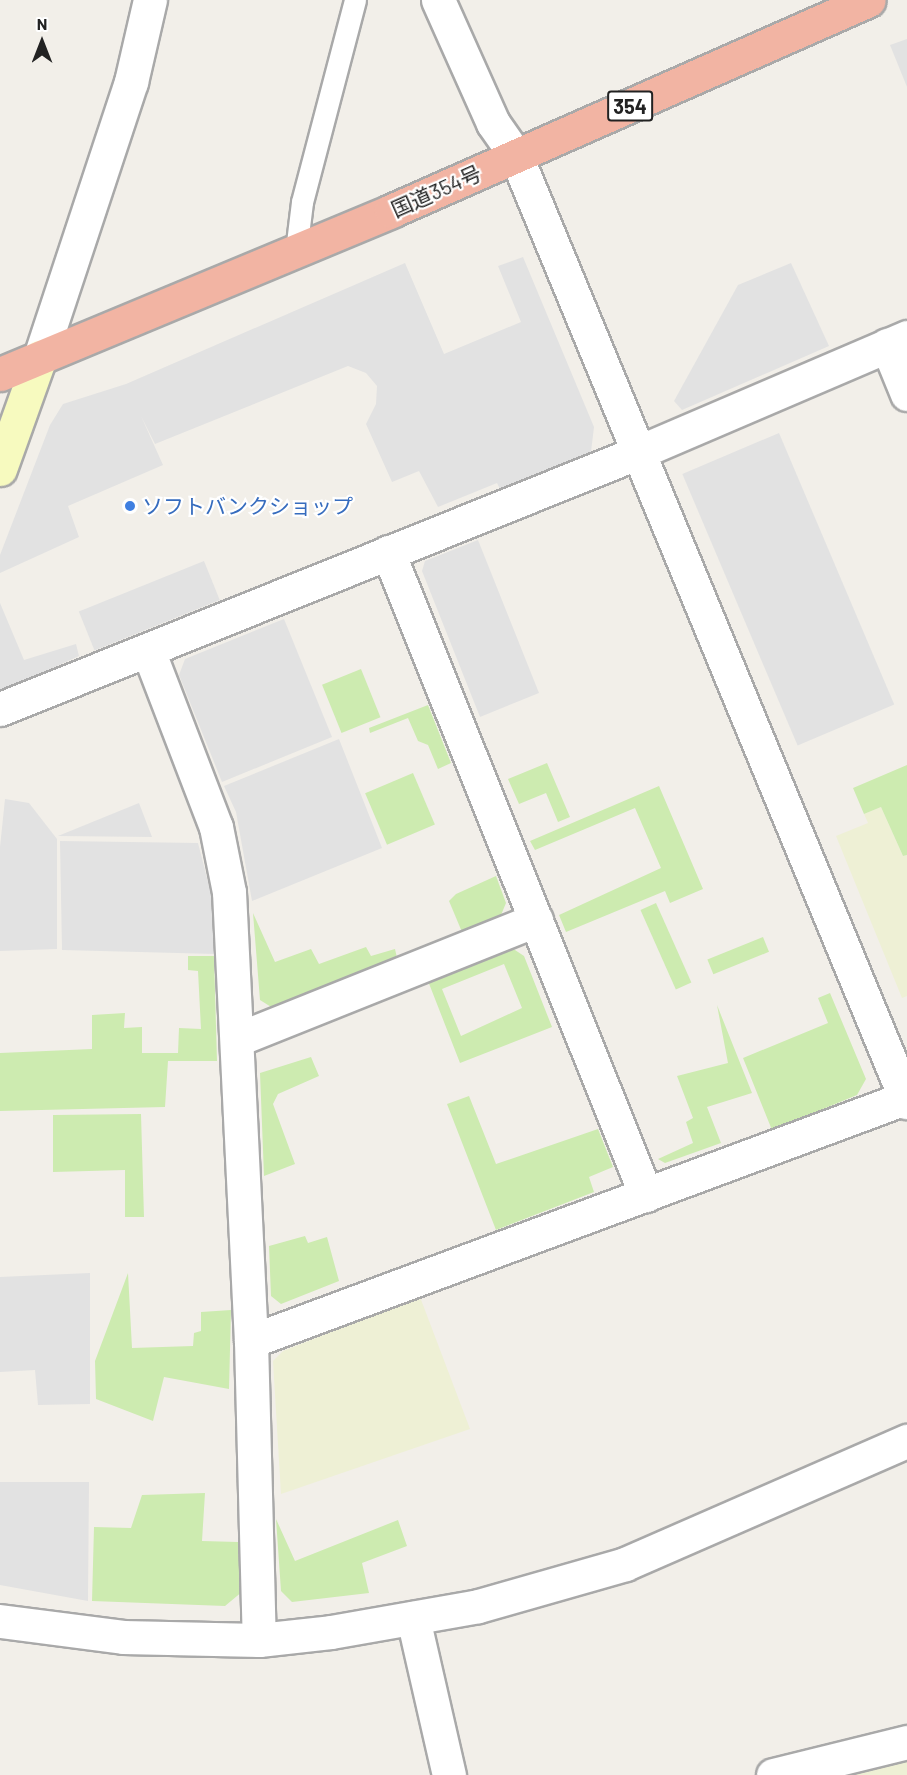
<!DOCTYPE html>
<meta charset="utf-8">
<style>
body{margin:0}
#map{position:relative;width:907px;height:1775px;overflow:hidden;background:#f2efe9;font-family:Barlow,"Noto Sans JP",sans-serif}
div>[style]{position:absolute}
.farmland>*{inset:0;background:#eef0d5}
.grass>*{inset:0;background:#cdebb0;transform-origin:0 0}
.parking>*{inset:0;background:#e2e2e2;transform-origin:0 0}
.roads{filter:drop-shadow(2px 0 #a9a9a9) drop-shadow(-2px 0 #a9a9a9) drop-shadow(0 2px #a9a9a9) drop-shadow(0 -2px #a9a9a9)}
.service>*{height:21px;margin:-10.5px;padding:0 10.5px;transform-origin:10.5px;border-radius:10.5px;background:#fff}
.minor>*{height:33px;margin:-16.5px;padding:0 16.5px;transform-origin:16.5px;border-radius:16.5px;background:#fff}
.tertiary>*{height:33px;margin:-16.5px;padding:0 16.5px;transform-origin:16.5px;border-radius:16.5px;background:#fff}
.secondary>*{height:33px;margin:-16.5px;padding:0 16.5px;transform-origin:16.5px;border-radius:16.5px;background:#f7fabf}
.trunk>*{height:33px;margin:-16.5px;padding:0 16.5px;transform-origin:16.5px;border-radius:16.5px;background:#f2b4a3}
.dots>*{width:16px;height:16px;translate:-50% -50%;box-sizing:border-box;border:3px solid #fff;border-radius:50%}
span{translate:-50% -50%;white-space:nowrap;text-align:center;line-height:1.15;-webkit-text-stroke:4.5px #fff;paint-order:stroke}
.shield-label span{padding:2px 4px;background:#fff;border:2px solid;border-radius:4px;-webkit-text-stroke-width:0}
.shield-label{font-size:20px;color:#222;font-weight:700}
.street-label{font-size:21px;color:#222}
.shop-label{font-size:21px;color:#366cbe}
.left{translate:0 -50%;text-align:left}
.north{position:absolute;left:12px;top:12px;width:60px;height:60px;-webkit-text-stroke:4px #fff;paint-order:stroke;rotate:0deg;font-size:16px;font-weight:700;line-height:24px;text-align:center;color:#222}
.north::after{content:'';display:block;margin:auto;width:21px;height:27px;background:#222;clip-path:polygon(50% 0,100% 100%,50% 72%,0 100%)}
</style>
<div id="map">
<div class="farmland">
<div style="clip-path:polygon(881px 807px,903px 856px,907px 855px,907px 996px,902px 998px,836px 836px,868px 823px,864px 814px)"></div>
<div style="clip-path:polygon(420px 1297px,470px 1429px,281px 1494px,273px 1361px,283px 1351px)"></div>
<div style="clip-path:polygon(907px 1761px,907px 1775px,852px 1775px)"></div>
</div>
<div class="grass">
<div style="left:361px;top:669px;width:52px;height:42px;rotate:68deg"></div>
<div style="clip-path:polygon(428px 705px,451px 763px,438px 769px,428px 745px,418px 741px,408px 718px,370px 733px,369px 728px)"></div>
<div style="clip-path:polygon(547px 763px,570px 817px,558px 822px,546px 793px,519px 804px,508px 779px)"></div>
<div style="clip-path:polygon(907px 765px,907px 855px,903px 856px,881px 807px,864px 814px,853px 788px)"></div>
<div style="left:413px;top:773px;width:56px;height:52px;rotate:67deg"></div>
<div style="clip-path:polygon(659px 786px,703px 889px,670px 903px,665px 891px,566px 932px,559px 915px,661px 868px,635px 808px,535px 850px,530px 841px)"></div>
<div style="clip-path:polygon(496px 876px,506px 903px,501px 915px,462px 932px,449px 901px,456px 894px)"></div>
<div style="left:656px;top:903px;width:87px;height:17px;rotate:66deg"></div>
<div style="clip-path:polygon(253px 913px,275px 962px,311px 949px,319px 964px,366px 947px,371px 956px,395px 949px,397px 958px,276px 1010px,260px 1000px)"></div>
<div style="left:763px;top:937px;width:16px;height:60px;rotate:68deg"></div>
<div style="clip-path:polygon(evenodd,512px 948px,524px 956px,552px 1027px,460px 1063px,428px 981px,512px 948px,504px 964px,522px 1008px,461px 1036px,442px 989px,504px 964px)"></div>
<div style="clip-path:polygon(188px 956px,214px 956px,217px 1061px,168px 1061px,165px 1107px,0 1111px,0 1053px,92px 1049px,92px 1015px,125px 1013px,124px 1028px,142px 1027px,142px 1053px,178px 1053px,179px 1028px,201px 1029px,198px 971px,188px 970px)"></div>
<div style="clip-path:polygon(830px 993px,866px 1079px,857px 1095px,772px 1130px,743px 1058px,828px 1023px,818px 998px)"></div>
<div style="clip-path:polygon(717px 1005px,752px 1093px,707px 1107px,721px 1143px,665px 1163px,658px 1159px,693px 1143px,686px 1122px,693px 1118px,677px 1076px,728px 1063px)"></div>
<div style="clip-path:polygon(311px 1057px,319px 1076px,278px 1094px,273px 1104px,295px 1164px,264px 1176px,260px 1073px)"></div>
<div style="clip-path:polygon(469px 1096px,496px 1164px,598px 1129px,613px 1167px,589px 1177px,594px 1192px,496px 1230px,447px 1104px)"></div>
<div style="clip-path:polygon(141px 1114px,144px 1217px,125px 1217px,125px 1170px,53px 1172px,53px 1115px)"></div>
<div style="clip-path:polygon(305px 1236px,308px 1243px,327px 1237px,339px 1281px,281px 1304px,271px 1296px,269px 1246px)"></div>
<div style="clip-path:polygon(128px 1273px,132px 1348px,193px 1346px,194px 1333px,201px 1331px,201px 1312px,231px 1310px,229px 1389px,164px 1377px,153px 1421px,96px 1399px,95px 1361px)"></div>
<div style="clip-path:polygon(205px 1493px,202px 1541px,238px 1542px,243px 1591px,225px 1606px,92px 1601px,94px 1527px,131px 1528px,142px 1495px)"></div>
<div style="clip-path:polygon(276px 1519px,295px 1561px,398px 1520px,407px 1546px,362px 1563px,369px 1593px,292px 1602px,281px 1591px)"></div>
</div>
<div class="parking">
<div style="clip-path:polygon(907px 39px,907px 87px,890px 45px)"></div>
<div style="clip-path:polygon(523px 257px,594px 427px,591px 452px,500px 489px,497px 483px,438px 507px,419px 471px,392px 482px,366px 424px,376px 404px,377px 386px,366px 373px,348px 366px,155px 444px,141px 416px,163px 465px,68px 506px,79px 537px,0 573px,0 555px,50px 425px,63px 404px,126px 384px,405px 263px,444px 354px,521px 322px,498px 266px)"></div>
<div style="clip-path:polygon(791px 263px,829px 346px,682px 410px,674px 401px,738px 285px)"></div>
<div style="left:779px;top:433px;width:295px;height:105px;rotate:67deg"></div>
<div style="clip-path:polygon(478px 540px,539px 693px,480px 717px,422px 571px,425px 561px)"></div>
<div style="left:204px;top:561px;width:42px;height:135px;rotate:68deg"></div>
<div style="clip-path:polygon(0 603px,24px 660px,76px 644px,79px 656px,0 692px)"></div>
<div style="clip-path:polygon(284px 619px,332px 737px,222px 782px,179px 675px,185px 659px)"></div>
<div style="clip-path:polygon(339px 739px,382px 848px,252px 901px,236px 812px,224px 786px)"></div>
<div style="clip-path:polygon(5px 799px,29px 803px,57px 839px,57px 949px,0 951px,0 847px)"></div>
<div style="clip-path:polygon(139px 803px,152px 837px,58px 836px)"></div>
<div style="clip-path:polygon(60px 841px,198px 843px,216px 913px,216px 954px,62px 950px)"></div>
<div style="clip-path:polygon(90px 1273px,90px 1404px,38px 1405px,35px 1370px,0 1372px,0 1277px)"></div>
<div style="clip-path:polygon(0 1482px,89px 1482px,88px 1601px,0 1585px)"></div>
</div>
<div class="roads">
<div class="service">
<div style="left:296px;top:251px;width:49px;rotate:-83deg"></div>
<div style="left:302px;top:202px;width:209px;rotate:-75.3deg"></div>
</div>
<div class="minor">
<div style="left:438px;top:0;width:135px;rotate:65.9deg"></div>
<div style="left:493px;top:123px;width:40px;rotate:55.1deg"></div>
<div style="left:887px;top:345px;width:53px;rotate:67.8deg"></div>
<div style="left:388px;top:552px;width:693px;rotate:68.14deg"></div>
<div style="left:148px;top:650px;width:190px;rotate:69deg"></div>
<div style="left:216px;top:827px;width:66px;rotate:78.7deg"></div>
<div style="left:229px;top:892px;width:450px;rotate:87.2deg"></div>
<div style="left:251px;top:1341px;width:299px;rotate:88.5deg"></div>
<div style="left:0;top:709px;width:689px;rotate:-21.91deg"></div>
<div style="left:639px;top:452px;width:292px;rotate:-23.2deg"></div>
<div style="left:238px;top:1039px;width:321px;rotate:-21.8deg"></div>
<div style="left:251px;top:1341px;width:698px;rotate:-20.38deg"></div>
<div style="left:413px;top:1618px;width:161px;rotate:77.1deg"></div>
<div style="left:773px;top:1775px;width:138px;rotate:-13.8deg"></div>
</div>
<div class="tertiary">
<div style="left:516px;top:156px;width:1024px;rotate:67.54deg"></div>
<div style="left:40px;top:357px;width:290px;rotate:-71.7deg"></div>
<div style="left:131px;top:82px;width:84px;rotate:-77deg"></div>
<div style="left:0;top:1621px;width:124px;rotate:7.4deg"></div>
<div style="left:123px;top:1637px;width:136px;rotate:1.3deg"></div>
<div style="left:259px;top:1640px;width:72px;rotate:-6.3deg"></div>
<div style="left:331px;top:1632px;width:149px;rotate:-10deg"></div>
<div style="left:478px;top:1606px;width:153px;rotate:-15.9deg"></div>
<div style="left:625px;top:1564px;width:308px;rotate:-23.6deg"></div>
</div>
<div class="secondary">
<div style="left:0;top:469px;width:119px;rotate:-70.3deg"></div>
</div>
<div class="trunk">
<div style="left:0;top:374px;width:424px;rotate:-22.6deg"></div>
<div style="left:391px;top:211px;width:522px;rotate:-23.82deg"></div>
</div>
</div>
<div class="dots">
<div style="left:130px;top:506px;background:#3f7fe0"></div>
</div>
<div class="shield-label">
<span style="left:630px;top:106px">354</span>
</div>
<div class="street-label">
<span style="left:436px;top:191px;rotate:-24deg">国道354号</span>
</div>
<div class="shop-label">
<span class="left" style="left:142px;top:506px">ソフトバンクショップ</span>
</div>
<div class="north">N</div>
</div>
